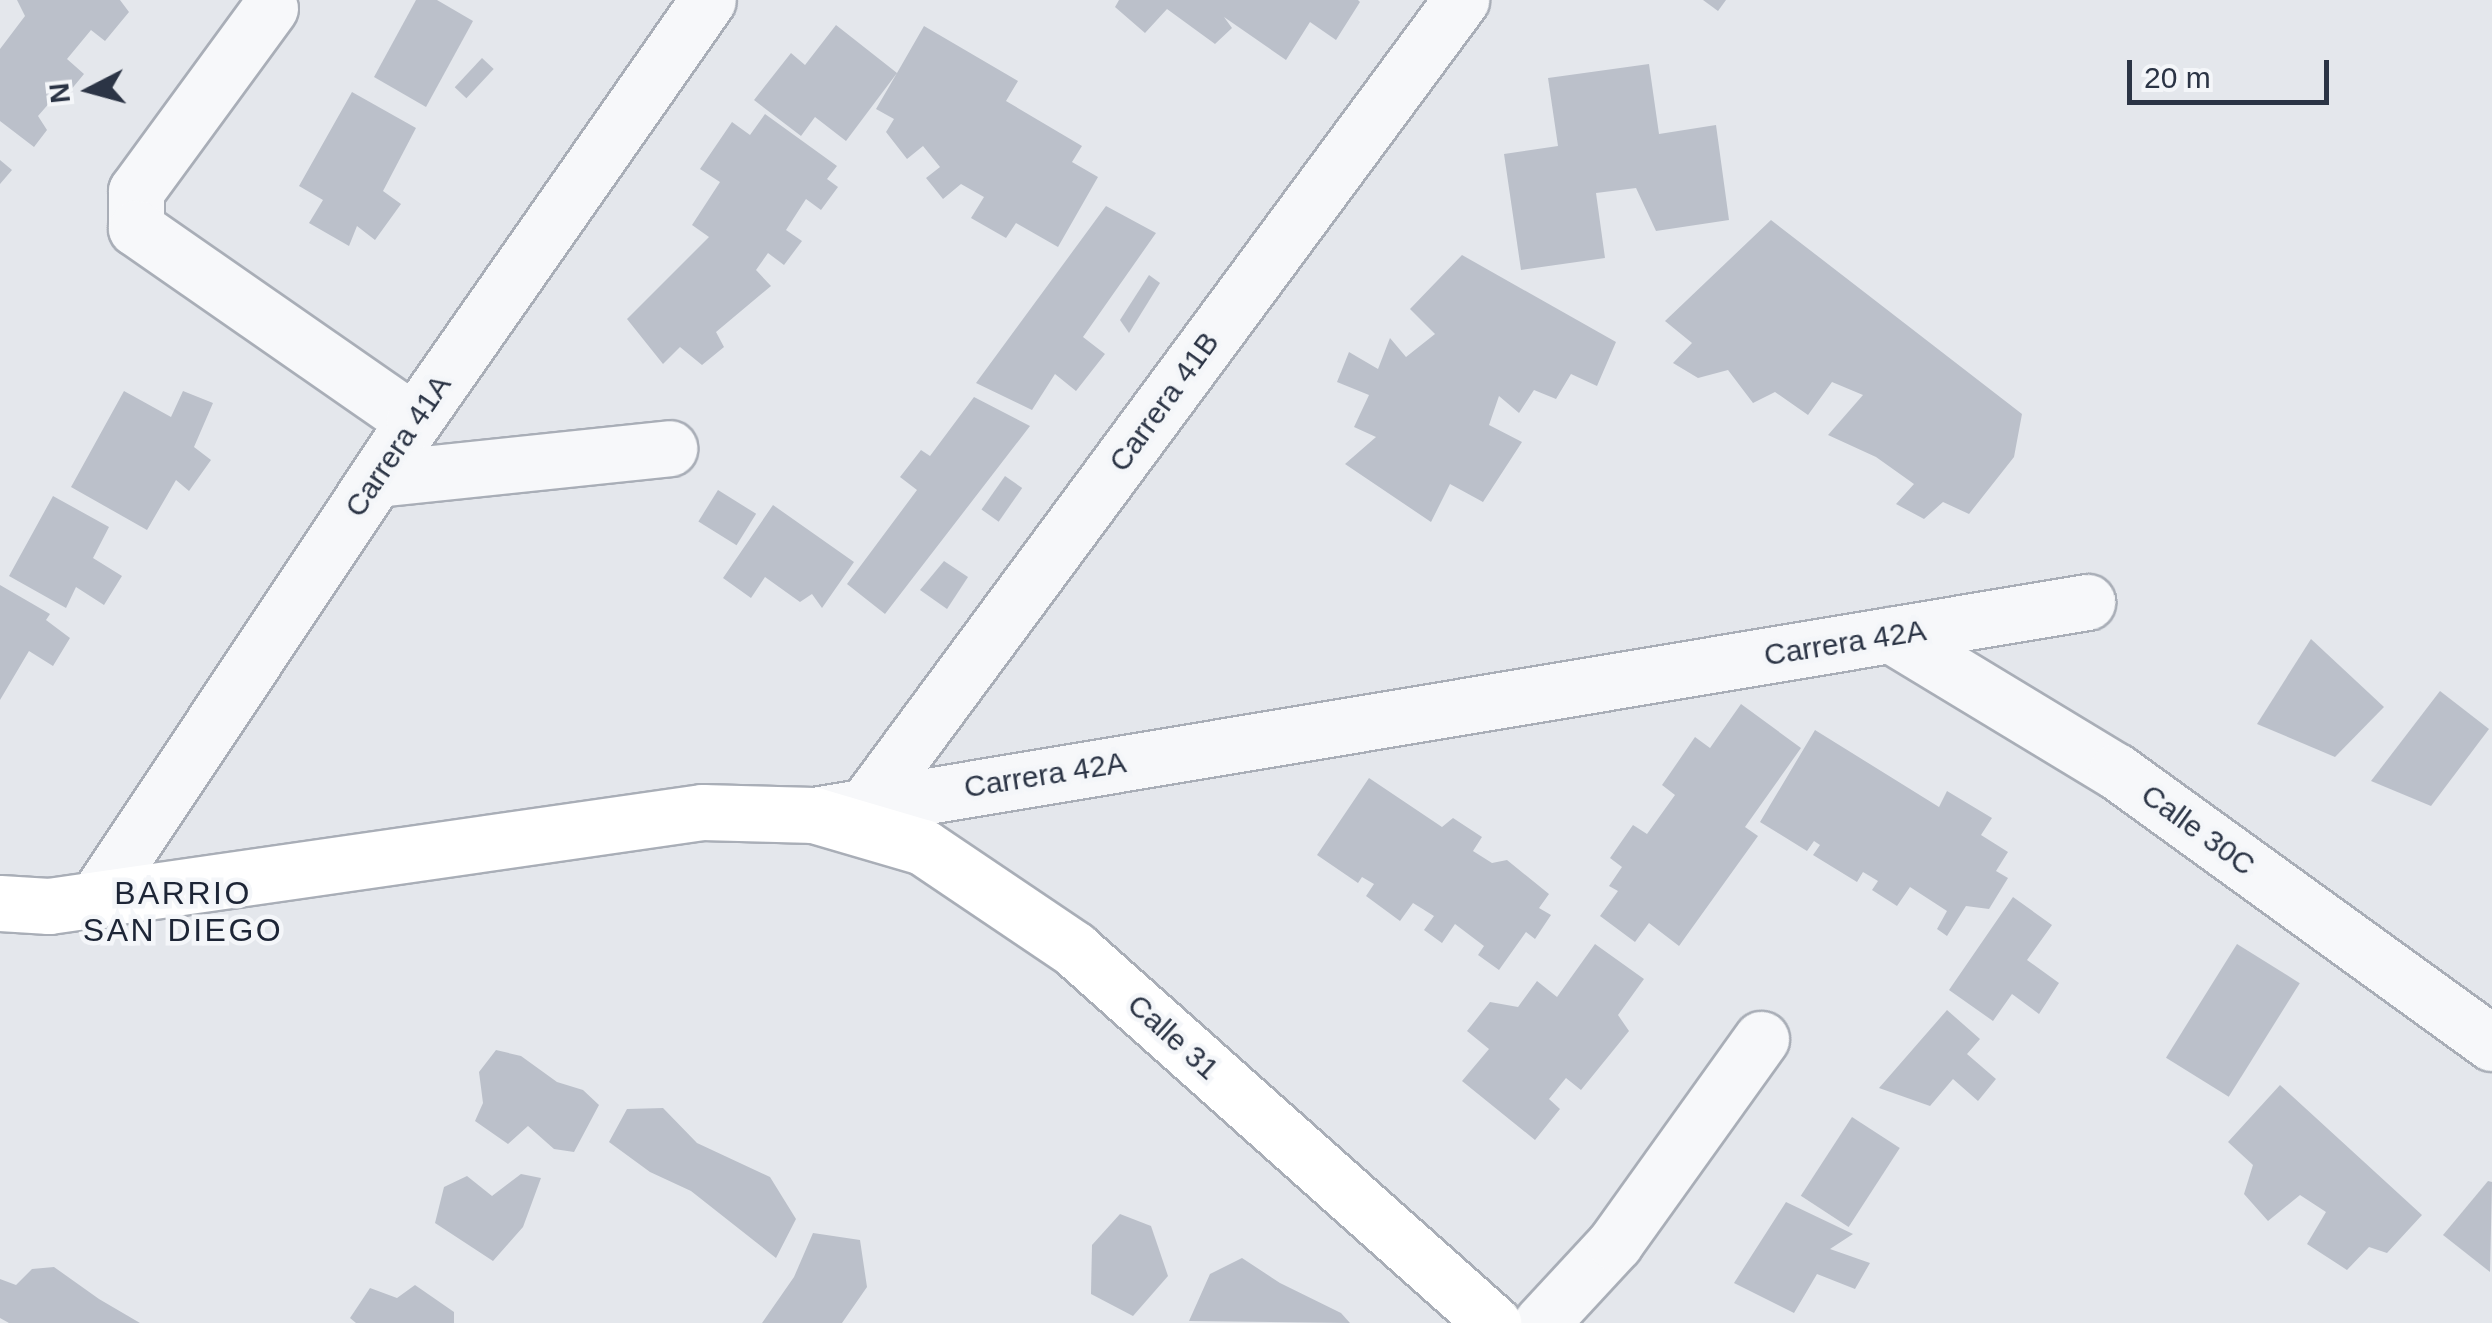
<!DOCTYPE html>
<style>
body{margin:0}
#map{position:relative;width:2492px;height:1323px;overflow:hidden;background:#e4e7ec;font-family:Helvetica,sans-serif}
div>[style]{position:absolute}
.building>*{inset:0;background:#bbc0ca;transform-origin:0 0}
.roads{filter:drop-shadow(2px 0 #a9aeb7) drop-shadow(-2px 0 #a9aeb7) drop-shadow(0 2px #a9aeb7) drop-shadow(0 -2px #a9aeb7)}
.street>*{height:55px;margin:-27.5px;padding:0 27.5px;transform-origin:27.5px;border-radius:27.5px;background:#f7f8fa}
.secondary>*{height:55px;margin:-27.5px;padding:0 27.5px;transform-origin:27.5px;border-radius:27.5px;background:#fff}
span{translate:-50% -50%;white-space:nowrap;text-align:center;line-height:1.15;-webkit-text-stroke:9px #f4f6f9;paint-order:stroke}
.street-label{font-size:30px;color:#2b3445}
.neighbourhood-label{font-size:32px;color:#1d2536;letter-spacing:2.5px}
.north{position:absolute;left:40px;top:40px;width:100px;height:100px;-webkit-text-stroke:8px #f4f6f9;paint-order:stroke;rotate:264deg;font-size:28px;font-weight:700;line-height:40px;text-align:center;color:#2b3445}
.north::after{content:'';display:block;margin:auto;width:35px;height:45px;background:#2b3445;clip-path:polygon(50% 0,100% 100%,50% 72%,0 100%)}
.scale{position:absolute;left:2127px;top:60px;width:202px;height:45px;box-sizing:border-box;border:5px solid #2b3445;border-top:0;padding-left:12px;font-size:30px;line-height:35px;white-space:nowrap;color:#2b3445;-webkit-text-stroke:8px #f4f6f9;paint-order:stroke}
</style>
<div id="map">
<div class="building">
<div style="clip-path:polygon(17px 0,120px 0,129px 12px,105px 41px,91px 30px,67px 59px,84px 74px,65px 97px,58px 93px,38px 116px,47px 130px,34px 147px,0 121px,0 49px,25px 16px)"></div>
<div style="clip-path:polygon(416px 0,437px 0,473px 21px,426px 107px,374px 77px)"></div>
<div style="clip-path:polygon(1119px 0,1358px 0,1360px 2px,1336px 40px,1310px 22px,1286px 60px,1224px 17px,1232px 28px,1215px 44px,1167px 9px,1145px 33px,1115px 7px)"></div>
<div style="clip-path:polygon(1703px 0,1726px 0,1718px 11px)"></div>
<div style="clip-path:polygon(836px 25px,897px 73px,924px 26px,1018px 81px,1006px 101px,1082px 146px,1072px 162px,1098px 177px,1058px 247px,1016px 223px,1006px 238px,971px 218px,984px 197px,961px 184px,943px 199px,926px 178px,940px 167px,923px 146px,907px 159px,886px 132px,894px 119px,876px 109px,897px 73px,846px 141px,815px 117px,801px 136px,754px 100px,791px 53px,805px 65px)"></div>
<div style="left:482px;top:58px;width:16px;height:40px;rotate:43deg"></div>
<div style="clip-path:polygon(1649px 64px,1659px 134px,1716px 125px,1729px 220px,1656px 231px,1636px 188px,1596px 193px,1605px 258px,1521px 270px,1504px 154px,1558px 146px,1548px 78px)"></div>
<div style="clip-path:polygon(352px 92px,416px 128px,383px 191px,401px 204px,375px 240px,357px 226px,349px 246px,309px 223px,323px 200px,299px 186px)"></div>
<div style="clip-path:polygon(765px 114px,837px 166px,827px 179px,838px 187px,821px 210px,806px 199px,786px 230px,802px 241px,784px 265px,768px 253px,756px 270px,771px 286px,716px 332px,724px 347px,702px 365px,680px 347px,663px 364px,627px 319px,709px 237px,692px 225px,720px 182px,700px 169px,732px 122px,750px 135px)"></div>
<div style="clip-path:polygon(0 160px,12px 170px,0 184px)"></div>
<div style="clip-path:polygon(1106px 206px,1156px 233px,1083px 337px,1105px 354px,1076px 391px,1055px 374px,1032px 410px,976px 383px)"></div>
<div style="clip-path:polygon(1771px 220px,2022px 414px,2014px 457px,1969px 514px,1943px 502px,1924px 519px,1896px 504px,1914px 484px,1876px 457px,1828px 435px,1863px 395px,1832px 382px,1808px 415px,1775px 392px,1753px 403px,1728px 370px,1698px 378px,1673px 363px,1692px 343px,1665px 321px)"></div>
<div style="clip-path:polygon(1462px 255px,1616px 342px,1597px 386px,1571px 374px,1556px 399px,1534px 390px,1519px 413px,1499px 396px,1489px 425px,1522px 442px,1483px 502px,1450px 484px,1431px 522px,1345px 464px,1376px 437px,1354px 427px,1369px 395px,1337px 382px,1349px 352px,1378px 369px,1390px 338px,1406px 357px,1435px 334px,1410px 309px)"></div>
<div style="clip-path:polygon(1149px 275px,1160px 283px,1129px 333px,1120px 320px)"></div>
<div style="clip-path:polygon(124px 391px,171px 417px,183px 391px,213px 403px,194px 447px,211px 460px,189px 491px,176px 480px,147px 530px,71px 487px)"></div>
<div style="clip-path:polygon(974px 397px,1030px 426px,885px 614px,847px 584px,917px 490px,900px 477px,921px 450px,930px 456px)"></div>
<div style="left:1005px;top:476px;width:21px;height:41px;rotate:35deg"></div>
<div style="left:718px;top:490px;width:45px;height:37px;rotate:32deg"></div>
<div style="clip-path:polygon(53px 496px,109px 527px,93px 558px,122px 576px,104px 605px,76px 587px,66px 608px,9px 576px)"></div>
<div style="clip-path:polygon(773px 505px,854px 562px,822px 608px,812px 594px,800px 602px,765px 577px,751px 598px,723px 578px)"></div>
<div style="clip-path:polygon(944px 561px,968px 577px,947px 609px,920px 590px)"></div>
<div style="clip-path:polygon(0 585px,50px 614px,46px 620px,70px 638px,53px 666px,29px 651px,0 700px)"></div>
<div style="clip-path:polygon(2311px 639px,2384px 707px,2335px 757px,2257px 724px)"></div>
<div style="clip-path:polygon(2440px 691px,2489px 729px,2431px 806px,2371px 781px)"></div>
<div style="clip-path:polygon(1741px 704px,1801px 748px,1745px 827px,1758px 836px,1679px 946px,1649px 923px,1635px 942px,1600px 916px,1618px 891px,1609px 886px,1622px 867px,1610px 858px,1633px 825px,1647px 834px,1675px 795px,1662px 785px,1695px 737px,1710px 748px)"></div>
<div style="clip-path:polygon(1815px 730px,1939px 807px,1947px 791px,1992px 818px,1981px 835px,2008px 852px,1996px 871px,2008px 878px,1989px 909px,1966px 906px,1947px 936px,1937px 929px,1947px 911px,1910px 887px,1897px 906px,1872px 890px,1878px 881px,1863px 872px,1857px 882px,1813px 855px,1820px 845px,1814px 841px,1807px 851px,1760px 822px)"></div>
<div style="clip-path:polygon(1369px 778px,1442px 827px,1453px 818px,1482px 837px,1473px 851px,1492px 863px,1507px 860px,1549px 894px,1539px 908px,1551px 915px,1535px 939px,1526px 932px,1499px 970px,1478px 955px,1484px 946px,1455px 924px,1442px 943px,1424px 930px,1434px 916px,1413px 903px,1400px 921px,1366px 896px,1374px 884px,1362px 877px,1358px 883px,1317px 855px)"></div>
<div style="clip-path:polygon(2013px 897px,2052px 925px,2027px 960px,2059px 983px,2039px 1014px,2012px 994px,1993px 1021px,1949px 990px)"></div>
<div style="clip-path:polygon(1595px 944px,1644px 979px,1618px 1015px,1629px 1031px,1581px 1090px,1566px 1078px,1549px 1099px,1560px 1109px,1535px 1140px,1462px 1081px,1489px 1049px,1467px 1031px,1490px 1002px,1518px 1007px,1537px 981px,1557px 997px)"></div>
<div style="left:2237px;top:944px;width:74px;height:134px;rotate:32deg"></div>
<div style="clip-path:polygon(1947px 1010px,1980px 1039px,1967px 1054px,1996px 1079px,1978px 1101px,1953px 1079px,1930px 1106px,1879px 1088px)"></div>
<div style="clip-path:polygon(496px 1050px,521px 1056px,557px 1082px,583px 1090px,599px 1105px,574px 1152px,554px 1149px,528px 1126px,508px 1144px,475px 1121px,483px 1103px,479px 1072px)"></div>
<div style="clip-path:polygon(2280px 1085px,2422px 1215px,2387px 1253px,2369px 1247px,2347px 1270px,2307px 1244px,2326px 1212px,2300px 1195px,2268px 1221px,2244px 1194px,2253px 1165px,2228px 1142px)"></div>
<div style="clip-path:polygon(663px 1108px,697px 1143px,770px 1177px,796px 1219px,776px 1258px,691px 1191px,650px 1172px,609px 1142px,627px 1109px)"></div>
<div style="left:1852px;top:1117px;width:57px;height:94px;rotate:33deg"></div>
<div style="clip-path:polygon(521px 1174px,541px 1178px,523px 1227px,493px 1261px,435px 1223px,444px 1187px,467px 1176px,492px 1196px)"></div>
<div style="clip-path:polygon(2488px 1181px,2492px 1182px,2490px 1272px,2443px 1235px)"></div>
<div style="clip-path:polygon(1786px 1202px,1853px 1234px,1830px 1249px,1870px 1263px,1855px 1289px,1817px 1274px,1794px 1313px,1734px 1283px)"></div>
<div style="clip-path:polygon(1120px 1214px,1151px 1226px,1168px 1276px,1133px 1316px,1091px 1294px,1092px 1245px)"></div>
<div style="clip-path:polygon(813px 1233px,860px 1240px,867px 1287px,842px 1323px,762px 1323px,794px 1277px)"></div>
<div style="clip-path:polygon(1242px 1258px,1280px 1283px,1341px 1313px,1350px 1323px,1189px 1321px,1210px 1274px)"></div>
<div style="clip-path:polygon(54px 1267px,99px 1299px,140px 1323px,9px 1323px,0 1318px,0 1279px,16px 1285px,32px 1269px)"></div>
<div style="clip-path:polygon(415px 1285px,454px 1312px,454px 1323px,356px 1323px,350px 1318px,370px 1288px,397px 1298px)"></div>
</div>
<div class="roads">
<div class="street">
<div style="left:270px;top:8px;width:227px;rotate:126.2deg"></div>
<div style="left:136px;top:191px;width:37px;rotate:90deg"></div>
<div style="left:136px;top:228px;width:338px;rotate:34.8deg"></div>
<div style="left:376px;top:479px;width:295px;rotate:-6deg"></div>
<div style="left:1891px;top:635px;width:263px;rotate:31.2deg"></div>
<div style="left:2116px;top:771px;width:464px;rotate:35.9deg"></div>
<div style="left:867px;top:804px;width:1000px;rotate:-53.54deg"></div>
<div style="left:814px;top:815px;width:1291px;rotate:-9.5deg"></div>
<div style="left:96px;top:899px;width:574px;rotate:-56.37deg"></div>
<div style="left:414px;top:421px;width:513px;rotate:-55.07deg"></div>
<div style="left:1541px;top:1323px;width:109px;rotate:-47.2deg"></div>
<div style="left:1615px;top:1243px;width:251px;rotate:-54.4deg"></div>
</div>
<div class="secondary">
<div style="left:0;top:903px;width:49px;rotate:3.5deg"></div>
<div style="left:49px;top:906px;width:660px;rotate:-8.19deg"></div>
<div style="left:702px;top:812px;width:112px;rotate:1.5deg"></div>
<div style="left:814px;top:815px;width:114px;rotate:16.4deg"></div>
<div style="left:923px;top:847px;width:182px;rotate:34deg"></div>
<div style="left:1074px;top:949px;width:562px;rotate:41.75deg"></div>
</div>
</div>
<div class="street-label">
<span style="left:1164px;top:402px;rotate:-54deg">Carrera 41B</span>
<span style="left:398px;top:446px;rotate:-56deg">Carrera 41A</span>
<span style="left:1845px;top:643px;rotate:-9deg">Carrera 42A</span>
<span style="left:1045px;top:775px;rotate:-9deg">Carrera 42A</span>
<span style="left:2198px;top:830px;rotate:36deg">Calle 30C</span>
<span style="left:1173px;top:1037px;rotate:42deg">Calle 31</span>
</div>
<div class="neighbourhood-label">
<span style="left:183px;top:912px">BARRIO<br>SAN DIEGO</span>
</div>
<div class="north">N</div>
<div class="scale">20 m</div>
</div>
